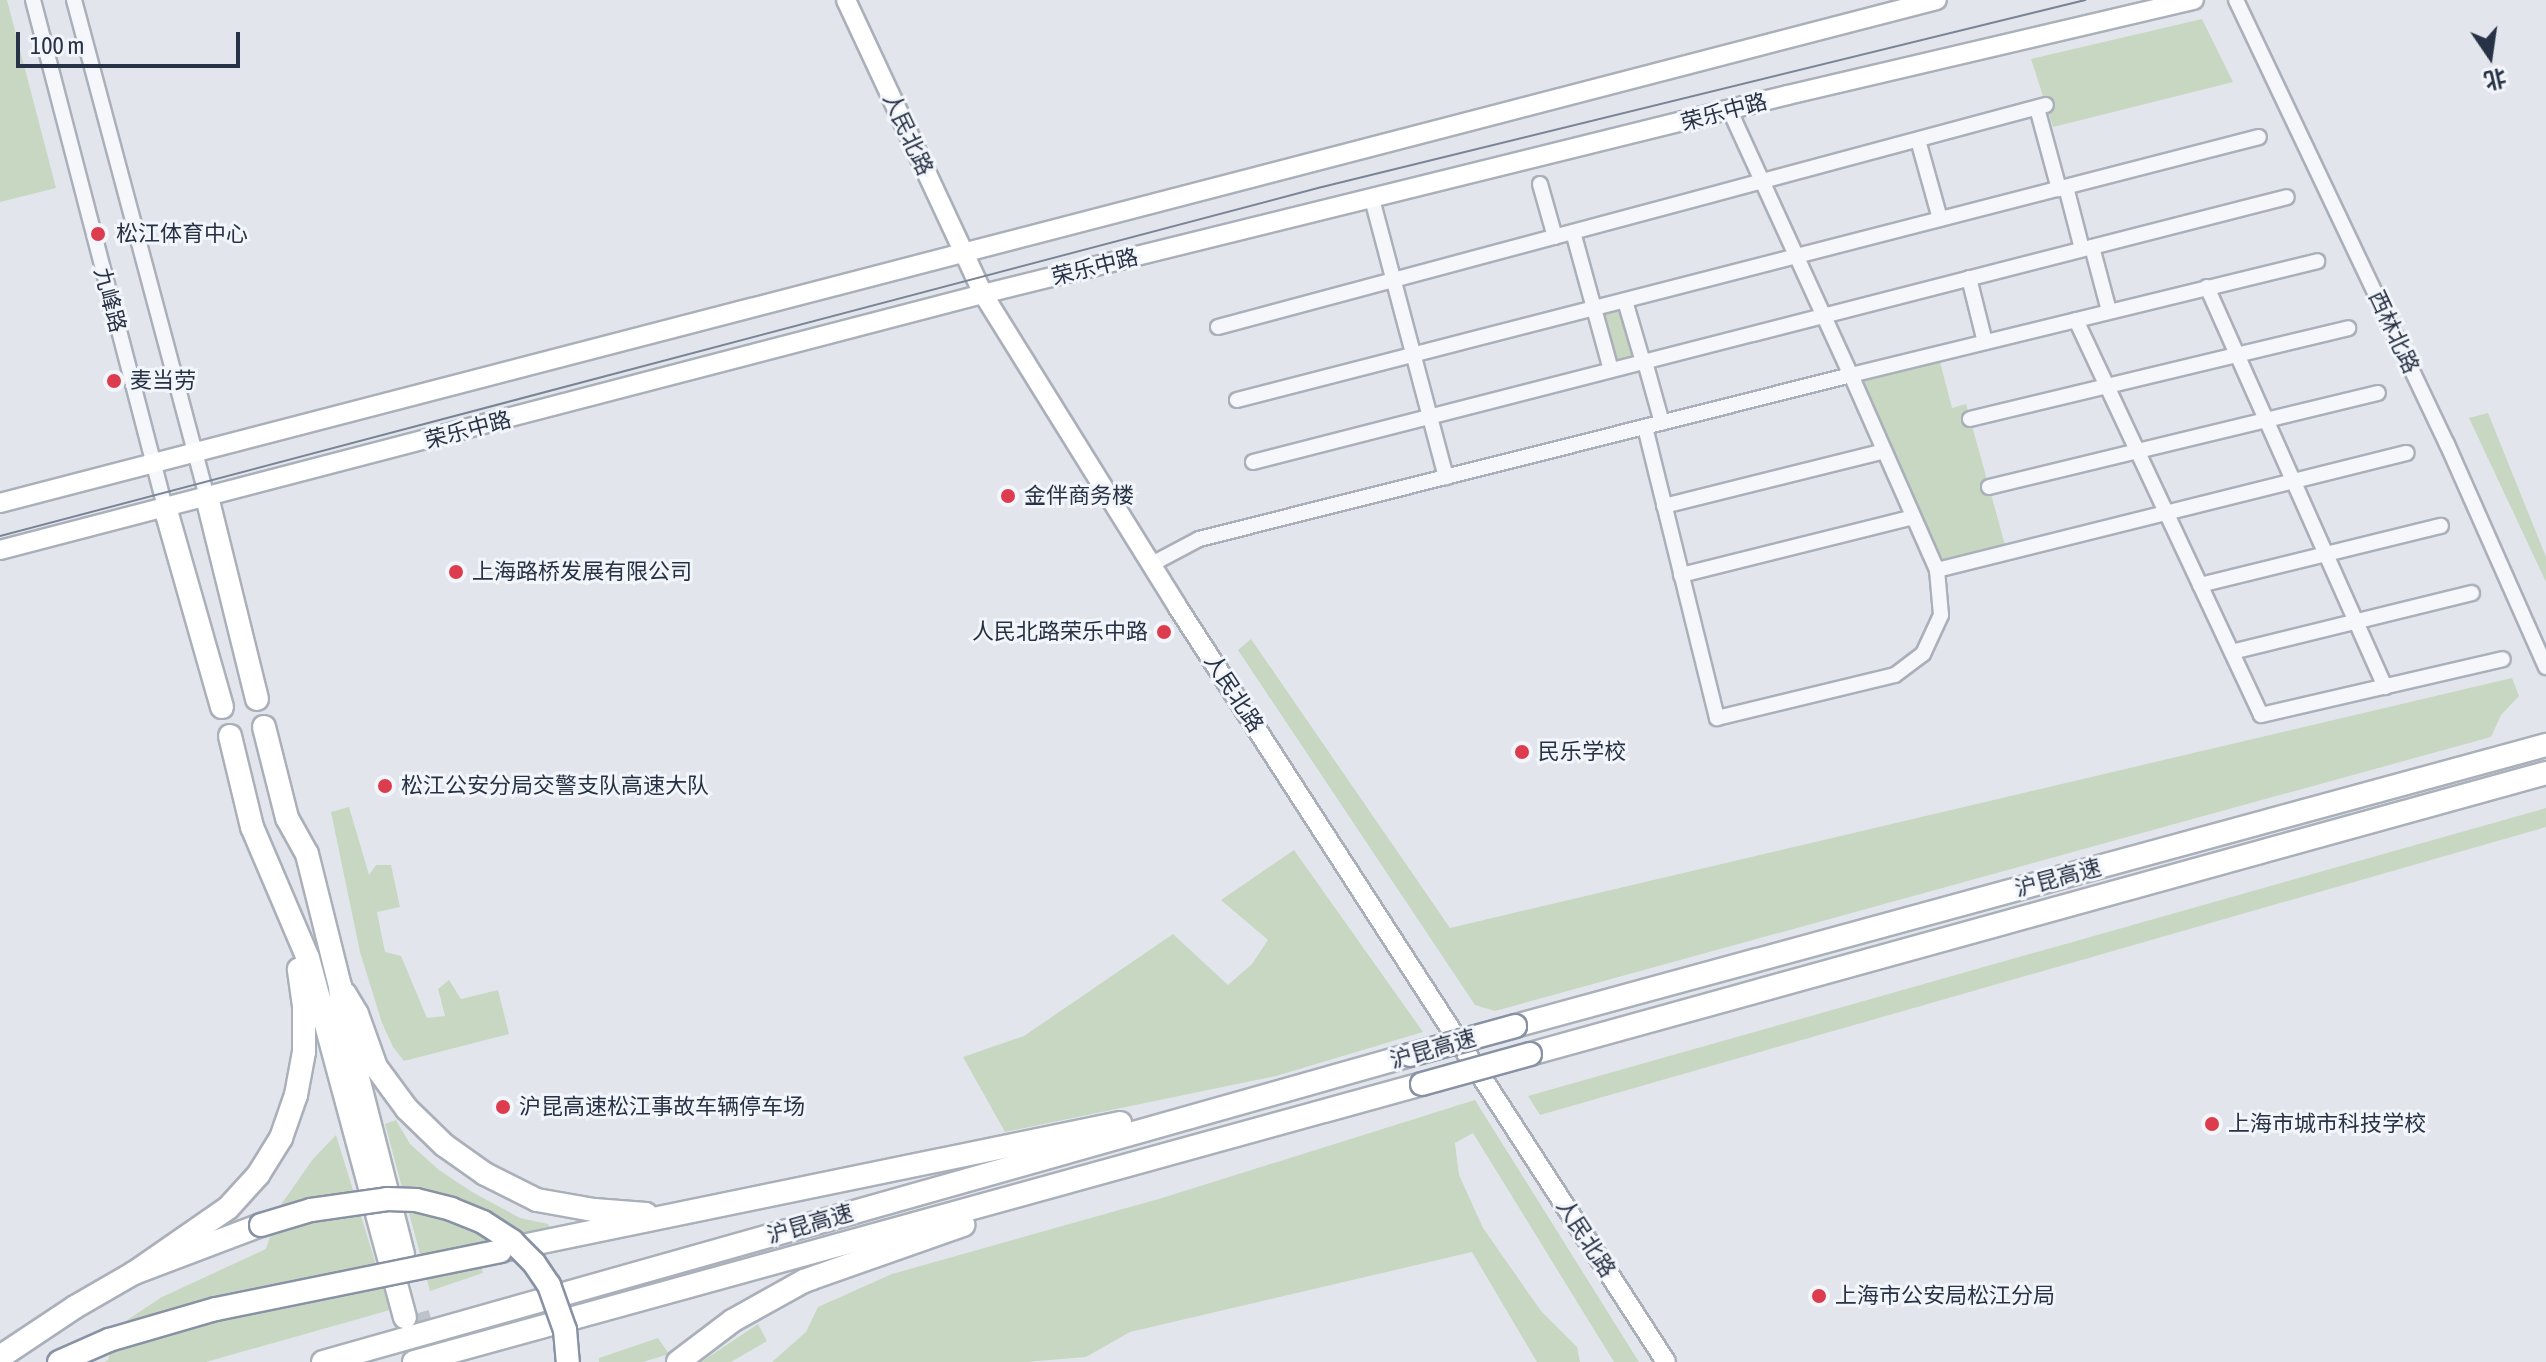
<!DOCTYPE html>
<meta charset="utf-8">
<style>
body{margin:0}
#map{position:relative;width:2546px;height:1362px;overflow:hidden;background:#e2e6ec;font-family:"Asap Condensed","Noto Sans SC",sans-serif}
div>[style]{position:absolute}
.green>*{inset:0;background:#c7d7c2;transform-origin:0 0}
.highway-tunnel>*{height:22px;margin-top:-11px;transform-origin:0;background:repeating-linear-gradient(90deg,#bdc2cb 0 22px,transparent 0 33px)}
.roads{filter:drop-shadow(2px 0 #aab0ba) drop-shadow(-2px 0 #aab0ba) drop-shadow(0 2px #aab0ba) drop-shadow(0 -2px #aab0ba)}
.minor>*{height:14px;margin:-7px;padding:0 7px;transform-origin:7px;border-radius:7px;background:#f5f7fa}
.major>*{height:18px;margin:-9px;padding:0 9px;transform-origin:9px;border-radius:9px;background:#fff}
.highway>*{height:22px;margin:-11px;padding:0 11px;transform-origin:11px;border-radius:11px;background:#fff}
.tram>*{height:2px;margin:-1px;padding:0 1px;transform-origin:1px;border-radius:1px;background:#7a8497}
.bridges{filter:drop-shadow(2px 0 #8892a4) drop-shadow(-2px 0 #8892a4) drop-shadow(0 2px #8892a4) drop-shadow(0 -2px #8892a4)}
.highway-bridge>*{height:22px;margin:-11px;padding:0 11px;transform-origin:11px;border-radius:11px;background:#fff}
.dots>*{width:22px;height:22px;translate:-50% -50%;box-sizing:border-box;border:4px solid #f2f5f9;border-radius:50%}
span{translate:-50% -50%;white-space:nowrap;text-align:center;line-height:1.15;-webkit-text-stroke:6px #f2f5f9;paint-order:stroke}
.street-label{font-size:22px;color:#283246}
.poi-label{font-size:22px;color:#283246}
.left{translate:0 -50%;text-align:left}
.right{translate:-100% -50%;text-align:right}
.north{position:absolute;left:2450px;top:16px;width:80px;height:80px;-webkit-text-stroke:6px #f2f5f9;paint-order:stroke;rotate:167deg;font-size:22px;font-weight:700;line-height:32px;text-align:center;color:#283246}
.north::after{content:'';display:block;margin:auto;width:28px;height:36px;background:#283246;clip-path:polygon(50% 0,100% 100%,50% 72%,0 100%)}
.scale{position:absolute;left:16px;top:32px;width:224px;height:36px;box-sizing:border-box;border:4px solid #283246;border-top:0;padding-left:10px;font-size:24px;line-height:28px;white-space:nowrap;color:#283246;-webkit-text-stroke:6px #f2f5f9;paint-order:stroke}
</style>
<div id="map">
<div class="green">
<div style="clip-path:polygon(0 0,7px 0,56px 188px,0 202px)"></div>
<div style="clip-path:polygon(2202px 19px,2233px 82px,2053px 127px,2031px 59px)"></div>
<div style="left:1625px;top:301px;width:64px;height:31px;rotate:74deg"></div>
<div style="clip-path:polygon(1938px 354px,1952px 408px,1966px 404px,2007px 552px,1937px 570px,1851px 375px)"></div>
<div style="clip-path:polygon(2488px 413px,2546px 557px,2546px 582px,2469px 418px)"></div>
<div style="clip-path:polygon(1251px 639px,1450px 928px,2512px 678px,2519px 696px,2501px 715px,2491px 737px,1495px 1011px,1475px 1005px,1238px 650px)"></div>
<div style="clip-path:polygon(349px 807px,369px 875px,376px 865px,391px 865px,400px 907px,377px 912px,385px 952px,401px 956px,427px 1018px,445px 1016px,438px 989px,449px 980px,461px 999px,498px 990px,509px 1034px,404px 1061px,393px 1047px,382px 1023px,360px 952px,331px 812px)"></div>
<div style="clip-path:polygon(2546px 808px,2546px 827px,1540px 1115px,1528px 1096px)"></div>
<div style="clip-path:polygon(1294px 850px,1423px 1032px,1276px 1076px,1005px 1132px,963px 1057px,1024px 1036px,1173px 934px,1228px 985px,1252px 964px,1268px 940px,1221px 900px)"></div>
<div style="clip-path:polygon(1475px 1100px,1639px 1362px,1614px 1362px,1473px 1133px,1455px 1143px,1459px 1175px,1483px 1228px,1541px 1311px,1577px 1347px,1580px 1362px,1537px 1362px,1472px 1252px,1130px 1332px,1086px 1357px,1026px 1362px,772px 1362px,806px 1332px,818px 1307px,892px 1274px,1162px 1198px)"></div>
<div style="clip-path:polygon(396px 1120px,410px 1144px,439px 1170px,472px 1192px,520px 1218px,548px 1224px,553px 1231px,477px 1250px,483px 1273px,430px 1291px,385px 1124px)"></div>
<div style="clip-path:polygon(336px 1135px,390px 1310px,206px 1362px,104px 1362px,108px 1360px,118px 1326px,162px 1297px,266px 1249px,280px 1206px,313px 1159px)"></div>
<div style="clip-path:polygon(758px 1324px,767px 1341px,731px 1362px,701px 1362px)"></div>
<div style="clip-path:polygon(658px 1338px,669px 1354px,643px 1362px,599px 1362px,599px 1358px)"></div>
</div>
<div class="highway-tunnel">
<div style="left:418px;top:1313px;width:51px;rotate:74.1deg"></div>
</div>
<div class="roads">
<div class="minor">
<div style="left:33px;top:0;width:524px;rotate:75.41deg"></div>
<div style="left:74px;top:0;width:514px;rotate:75.02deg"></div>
<div style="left:2236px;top:0;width:492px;rotate:64.6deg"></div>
<div style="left:2447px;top:444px;width:244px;rotate:66.1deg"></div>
<div style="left:2037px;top:108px;width:84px;rotate:74.8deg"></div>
<div style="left:1730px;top:111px;width:290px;rotate:65.4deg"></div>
<div style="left:1851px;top:375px;width:480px;rotate:-13.7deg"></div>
<div style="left:1918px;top:140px;width:82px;rotate:74.4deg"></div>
<div style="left:1540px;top:184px;width:55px;rotate:74.2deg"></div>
<div style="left:2066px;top:187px;width:64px;rotate:75.5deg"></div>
<div style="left:1372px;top:199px;width:288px;rotate:75.1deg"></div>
<div style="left:1573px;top:232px;width:143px;rotate:74.6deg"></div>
<div style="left:2092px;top:247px;width:66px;rotate:75.1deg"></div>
<div style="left:1969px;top:278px;width:66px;rotate:76deg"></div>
<div style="left:2207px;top:287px;width:438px;rotate:66deg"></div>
<div style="left:1625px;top:301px;width:64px;rotate:73.6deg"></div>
<div style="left:2076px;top:320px;width:436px;rotate:64.9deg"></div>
<div style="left:2261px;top:715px;width:248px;rotate:-13deg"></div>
<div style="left:1218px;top:327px;width:857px;rotate:-15.01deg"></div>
<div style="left:1645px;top:362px;width:63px;rotate:74.4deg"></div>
<div style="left:1237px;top:400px;width:1055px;rotate:-14.43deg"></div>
<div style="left:1970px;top:419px;width:389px;rotate:-13.5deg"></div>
<div style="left:1645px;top:427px;width:300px;rotate:76.1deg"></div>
<div style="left:1717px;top:718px;width:183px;rotate:-13.6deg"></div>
<div style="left:1895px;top:675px;width:35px;rotate:-37deg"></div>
<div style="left:1923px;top:654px;width:43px;rotate:-65.2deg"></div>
<div style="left:1941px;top:615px;width:45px;rotate:-95.1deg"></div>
<div style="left:1253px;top:462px;width:1067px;rotate:-14.37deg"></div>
<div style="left:1989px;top:487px;width:400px;rotate:-13.6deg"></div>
<div style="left:1664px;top:506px;width:227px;rotate:-14deg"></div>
<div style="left:1152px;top:564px;width:53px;rotate:-28deg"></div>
<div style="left:1199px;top:539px;width:672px;rotate:-14.12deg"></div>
<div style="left:1851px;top:375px;width:213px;rotate:66.2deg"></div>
<div style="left:1937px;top:570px;width:484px;rotate:-14deg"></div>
<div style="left:1681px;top:575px;width:239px;rotate:-14deg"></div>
<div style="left:2200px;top:585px;width:248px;rotate:-13.8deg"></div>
<div style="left:2232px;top:652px;width:247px;rotate:-13.8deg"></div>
</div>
<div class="major">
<div style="left:846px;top:0;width:324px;rotate:65deg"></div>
<div style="left:983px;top:294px;width:367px;rotate:58.1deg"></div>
<div style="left:1177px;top:606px;width:900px;rotate:57.1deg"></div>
<div style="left:0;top:503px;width:2001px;rotate:-14.56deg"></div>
<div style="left:0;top:550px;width:1016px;rotate:-14.6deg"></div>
<div style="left:983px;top:294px;width:829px;rotate:-13.89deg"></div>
<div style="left:1788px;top:95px;width:417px;rotate:-13.2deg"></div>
</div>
<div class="highway">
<div style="left:207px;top:497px;width:208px;rotate:76.1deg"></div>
<div style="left:165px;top:507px;width:208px;rotate:74.1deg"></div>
<div style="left:264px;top:727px;width:94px;rotate:75.8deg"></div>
<div style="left:287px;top:818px;width:41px;rotate:60.9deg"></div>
<div style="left:307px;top:854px;width:136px;rotate:76deg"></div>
<div style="left:340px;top:986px;width:33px;rotate:85deg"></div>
<div style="left:343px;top:1019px;width:243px;rotate:75.7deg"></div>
<div style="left:230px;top:736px;width:94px;rotate:76.4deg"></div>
<div style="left:252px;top:827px;width:142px;rotate:66.9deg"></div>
<div style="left:308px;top:958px;width:372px;rotate:74.9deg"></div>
<div style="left:345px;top:994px;width:23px;rotate:59deg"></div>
<div style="left:357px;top:1014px;width:56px;rotate:70.3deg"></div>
<div style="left:376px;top:1067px;width:52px;rotate:53.6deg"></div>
<div style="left:407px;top:1109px;width:52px;rotate:44.2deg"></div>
<div style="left:444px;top:1145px;width:50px;rotate:35.3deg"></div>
<div style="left:485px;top:1174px;width:58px;rotate:26.6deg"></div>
<div style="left:537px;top:1200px;width:58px;rotate:10deg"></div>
<div style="left:594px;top:1210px;width:52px;rotate:4.4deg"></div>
<div style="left:1515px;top:1026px;width:1069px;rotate:-15.25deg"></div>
<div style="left:1530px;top:1054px;width:1054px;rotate:-15.46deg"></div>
<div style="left:503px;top:1250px;width:630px;rotate:-11.63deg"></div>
<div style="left:134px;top:1273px;width:114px;rotate:-34.7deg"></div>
<div style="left:228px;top:1208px;width:45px;rotate:-47.7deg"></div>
<div style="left:258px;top:1175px;width:44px;rotate:-58.1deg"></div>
<div style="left:281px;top:1138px;width:46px;rotate:-70.8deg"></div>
<div style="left:296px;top:1095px;width:44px;rotate:-79.5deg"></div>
<div style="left:304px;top:1052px;width:46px;rotate:-90deg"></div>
<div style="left:304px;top:1006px;width:37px;rotate:-98deg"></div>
<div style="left:0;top:1357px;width:90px;rotate:-33.7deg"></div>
<div style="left:75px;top:1307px;width:68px;rotate:-30deg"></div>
<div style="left:134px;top:1273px;width:136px;rotate:-20.7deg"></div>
<div style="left:323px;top:1362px;width:1130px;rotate:-15.77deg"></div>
<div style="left:414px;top:1362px;width:1046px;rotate:-15.42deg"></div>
<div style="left:678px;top:1362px;width:68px;rotate:-37.2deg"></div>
<div style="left:732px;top:1321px;width:82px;rotate:-29.1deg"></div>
<div style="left:804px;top:1281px;width:169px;rotate:-19.4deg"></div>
</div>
</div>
<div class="tram">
<div style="left:0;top:536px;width:1367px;rotate:-14.79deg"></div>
<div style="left:1322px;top:187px;width:786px;rotate:-13.77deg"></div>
</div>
<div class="bridges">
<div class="highway-bridge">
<div style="left:1410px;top:1055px;width:109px;rotate:-15.4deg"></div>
<div style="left:1422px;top:1084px;width:112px;rotate:-15.5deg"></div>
<div style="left:261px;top:1225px;width:52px;rotate:-16.7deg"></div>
<div style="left:311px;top:1210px;width:77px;rotate:-8.2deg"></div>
<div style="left:387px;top:1199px;width:29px;rotate:2deg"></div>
<div style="left:416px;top:1200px;width:36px;rotate:14deg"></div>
<div style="left:451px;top:1209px;width:35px;rotate:22deg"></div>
<div style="left:483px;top:1222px;width:35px;rotate:33deg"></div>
<div style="left:512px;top:1241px;width:31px;rotate:45deg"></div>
<div style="left:534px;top:1263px;width:27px;rotate:56deg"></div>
<div style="left:549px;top:1285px;width:48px;rotate:70.4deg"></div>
<div style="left:565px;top:1330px;width:32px;rotate:85deg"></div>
<div style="left:59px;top:1362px;width:55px;rotate:-23.7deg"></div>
<div style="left:109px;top:1340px;width:111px;rotate:-16.2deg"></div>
<div style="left:216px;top:1309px;width:290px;rotate:-11.5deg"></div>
</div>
</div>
<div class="dots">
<div style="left:98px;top:234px;background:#dc3c4d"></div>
<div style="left:114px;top:381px;background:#dc3c4d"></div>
<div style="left:1008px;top:496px;background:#dc3c4d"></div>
<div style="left:456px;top:572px;background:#dc3c4d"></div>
<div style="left:1164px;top:632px;background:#dc3c4d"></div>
<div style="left:1522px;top:752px;background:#dc3c4d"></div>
<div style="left:385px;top:786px;background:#dc3c4d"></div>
<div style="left:503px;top:1107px;background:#dc3c4d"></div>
<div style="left:2212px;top:1124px;background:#dc3c4d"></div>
<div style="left:1819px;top:1296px;background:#dc3c4d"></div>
</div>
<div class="street-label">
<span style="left:1724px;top:112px;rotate:-15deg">荣乐中路</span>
<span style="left:908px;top:134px;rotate:65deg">人民北路</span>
<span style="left:1095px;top:267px;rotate:-14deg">荣乐中路</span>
<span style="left:110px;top:300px;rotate:75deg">九峰路</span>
<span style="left:2394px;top:332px;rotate:65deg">西林北路</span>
<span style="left:468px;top:430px;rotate:-15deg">荣乐中路</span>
<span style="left:1234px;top:693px;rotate:57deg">人民北路</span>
<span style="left:2058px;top:878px;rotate:-15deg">沪昆高速</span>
<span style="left:1433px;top:1049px;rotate:-16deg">沪昆高速</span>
<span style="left:810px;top:1224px;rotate:-16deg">沪昆高速</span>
<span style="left:1586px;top:1238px;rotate:57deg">人民北路</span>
</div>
<div class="poi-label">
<span class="left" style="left:116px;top:234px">松江体育中心</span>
<span class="left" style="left:130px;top:381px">麦当劳</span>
<span class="left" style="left:1024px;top:496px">金伴商务楼</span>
<span class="left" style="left:472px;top:572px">上海路桥发展有限公司</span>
<span class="right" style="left:1148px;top:632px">人民北路荣乐中路</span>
<span class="left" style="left:1538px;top:752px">民乐学校</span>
<span class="left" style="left:401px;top:786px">松江公安分局交警支队高速大队</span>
<span class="left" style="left:519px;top:1107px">沪昆高速松江事故车辆停车场</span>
<span class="left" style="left:2228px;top:1124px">上海市城市科技学校</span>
<span class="left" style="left:1835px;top:1296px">上海市公安局松江分局</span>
</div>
<div class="north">北</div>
<div class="scale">100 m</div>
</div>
